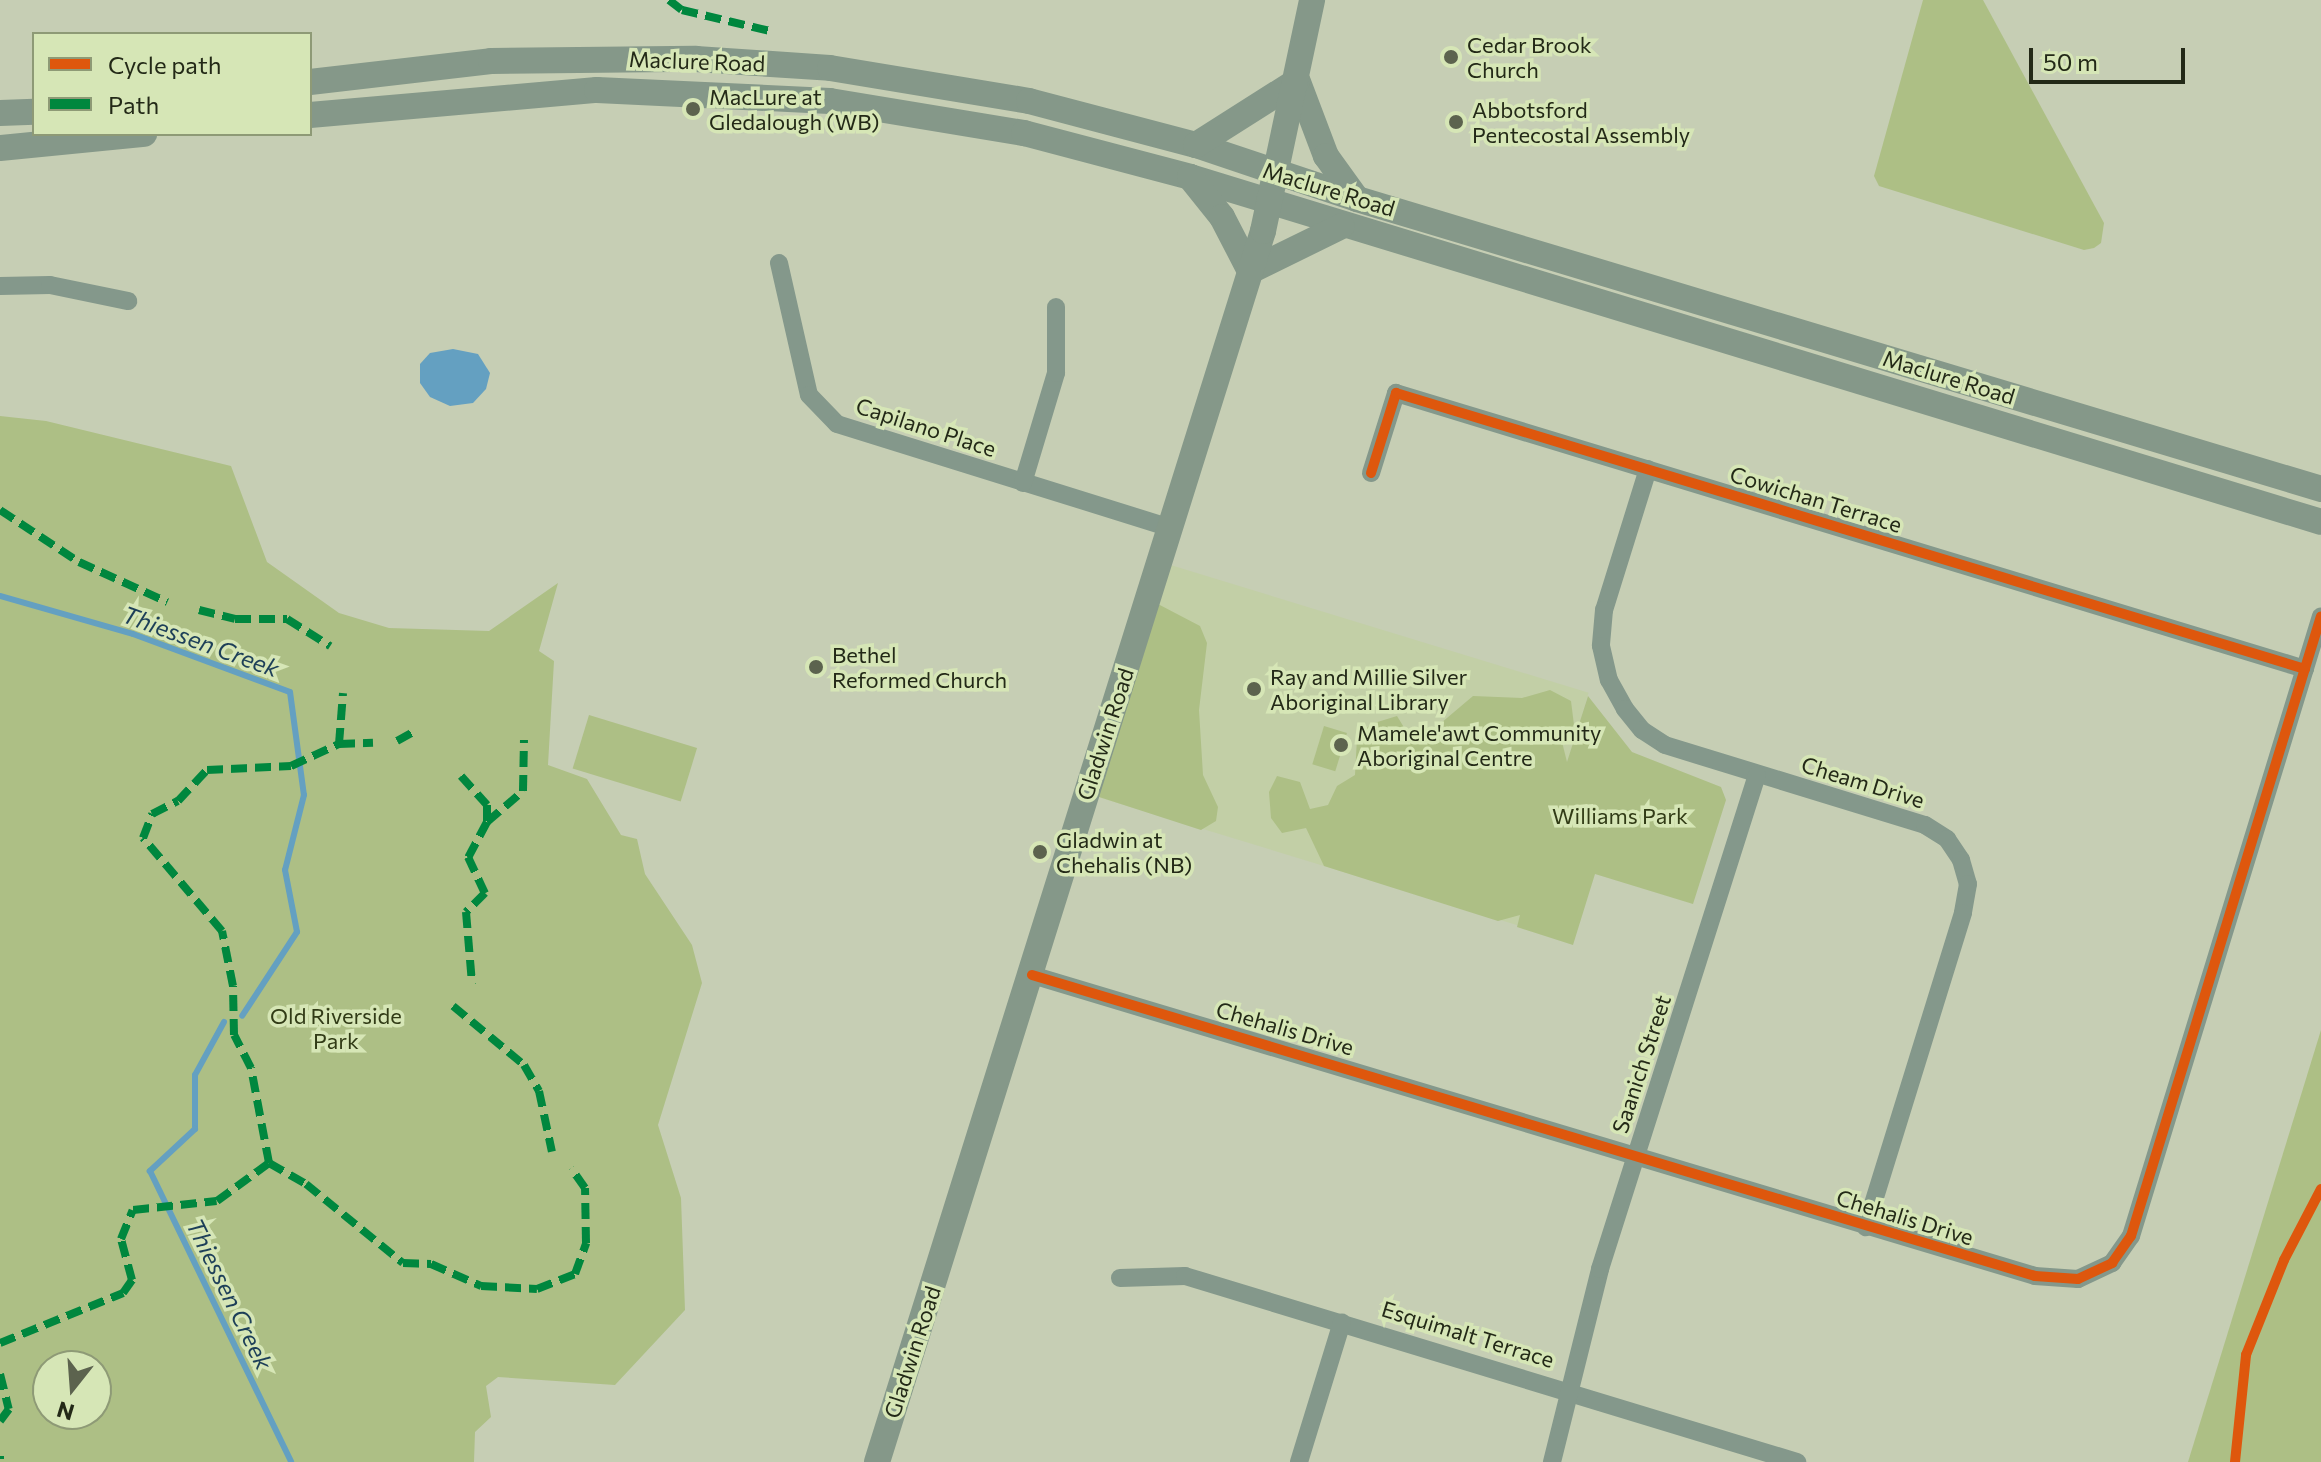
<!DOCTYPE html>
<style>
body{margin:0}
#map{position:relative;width:2321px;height:1462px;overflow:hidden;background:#c6ceb4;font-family:Commissioner,sans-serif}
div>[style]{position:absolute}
.built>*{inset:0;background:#c2cfa6;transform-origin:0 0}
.green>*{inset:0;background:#adbf85;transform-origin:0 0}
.water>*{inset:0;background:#64a0c1}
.stream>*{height:6px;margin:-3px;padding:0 3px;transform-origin:3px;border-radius:3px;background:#64a0c1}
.minor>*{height:18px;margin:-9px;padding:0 9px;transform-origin:9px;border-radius:9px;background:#84988b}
.secondary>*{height:26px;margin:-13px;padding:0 13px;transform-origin:13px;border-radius:13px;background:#859889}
.quiet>*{height:8px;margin-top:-4px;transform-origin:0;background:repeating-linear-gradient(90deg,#00873e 0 16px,transparent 0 24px)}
.cycleway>*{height:10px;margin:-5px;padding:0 5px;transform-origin:5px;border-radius:5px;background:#de570d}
.dots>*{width:22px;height:22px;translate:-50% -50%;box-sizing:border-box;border:4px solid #d6e6b6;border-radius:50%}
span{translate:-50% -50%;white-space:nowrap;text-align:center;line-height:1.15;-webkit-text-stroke:7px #d6e6b6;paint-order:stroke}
.poi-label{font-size:22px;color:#232917}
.left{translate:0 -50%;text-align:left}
.street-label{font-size:22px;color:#232917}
.park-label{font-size:22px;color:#313b16}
.water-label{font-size:24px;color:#1d3f58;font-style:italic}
.legend{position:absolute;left:32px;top:32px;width:280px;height:104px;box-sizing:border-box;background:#d6e6b6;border:2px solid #8e9a76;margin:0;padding:10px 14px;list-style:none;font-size:24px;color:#232917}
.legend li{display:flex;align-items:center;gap:16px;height:40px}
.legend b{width:40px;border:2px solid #8e9a76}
.north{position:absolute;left:32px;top:1350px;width:80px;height:80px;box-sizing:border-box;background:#d6e6b6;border:2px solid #8e9a76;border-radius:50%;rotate:197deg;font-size:22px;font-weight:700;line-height:32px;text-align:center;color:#232917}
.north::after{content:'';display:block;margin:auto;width:28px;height:36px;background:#5c634e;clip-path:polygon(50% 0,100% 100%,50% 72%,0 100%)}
.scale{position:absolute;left:2029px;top:48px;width:156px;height:36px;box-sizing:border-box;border:4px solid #232917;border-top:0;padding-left:10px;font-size:24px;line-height:28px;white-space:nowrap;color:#232917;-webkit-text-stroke:6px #d6e6b6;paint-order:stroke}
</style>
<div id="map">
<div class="built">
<div style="left:1164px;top:563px;width:444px;height:243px;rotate:17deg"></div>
</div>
<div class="green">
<div style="clip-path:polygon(1923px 0,1983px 0,2104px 223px,2101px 243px,2094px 248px,2084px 250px,1879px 186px,1874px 176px)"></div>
<div style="clip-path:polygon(evenodd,0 416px,46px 421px,231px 466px,267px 562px,339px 613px,389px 628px,489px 631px,558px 583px,539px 651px,554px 661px,548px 765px,587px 779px,621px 835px,637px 839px,645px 874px,692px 945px,702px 983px,658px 1125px,681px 1198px,685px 1310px,615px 1385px,498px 1377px,486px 1386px,491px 1417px,475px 1432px,474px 1462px,0 1462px,0 416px,48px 1366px,96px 1366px,96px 1414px,48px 1414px,48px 1366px)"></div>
<div style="clip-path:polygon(1156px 603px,1200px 626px,1207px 643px,1199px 710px,1203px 775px,1218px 807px,1216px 821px,1201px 830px,1093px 795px)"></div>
<div style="clip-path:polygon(1550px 690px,1571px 701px,1574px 725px,1561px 738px,1567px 762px,1588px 696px,1632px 752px,1721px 787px,1726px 800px,1693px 904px,1595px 874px,1573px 945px,1517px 927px,1520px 915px,1498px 921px,1324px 866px,1306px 828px,1282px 833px,1271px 818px,1269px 792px,1277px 776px,1300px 782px,1310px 809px,1328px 805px,1337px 786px,1355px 775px,1357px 738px,1371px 724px,1397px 716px,1408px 734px,1428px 734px,1473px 696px,1522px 698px)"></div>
<div style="left:589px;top:715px;width:113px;height:56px;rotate:17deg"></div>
<div style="left:1324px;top:726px;width:24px;height:40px;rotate:17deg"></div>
<div style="clip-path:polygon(2321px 1030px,2321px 1462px,2188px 1462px)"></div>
</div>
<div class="water">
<div style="clip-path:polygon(453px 349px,478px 354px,490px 373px,486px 389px,473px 403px,450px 406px,430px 397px,420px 383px,420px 364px,430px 353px)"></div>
</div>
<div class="stream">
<div style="left:0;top:596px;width:138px;rotate:15.9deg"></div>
<div style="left:133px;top:634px;width:167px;rotate:20.3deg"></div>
<div style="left:290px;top:692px;width:104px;rotate:82.3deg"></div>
<div style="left:304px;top:795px;width:77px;rotate:104.2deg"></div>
<div style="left:285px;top:870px;width:63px;rotate:79deg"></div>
<div style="left:297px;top:932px;width:100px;rotate:123.2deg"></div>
<div style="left:224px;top:1022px;width:60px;rotate:118.7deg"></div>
<div style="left:195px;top:1075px;width:54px;rotate:90deg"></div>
<div style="left:195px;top:1129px;width:62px;rotate:137deg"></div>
<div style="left:150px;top:1171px;width:323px;rotate:64.1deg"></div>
</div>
<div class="minor">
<div style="left:779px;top:263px;width:135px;rotate:77.2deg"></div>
<div style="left:809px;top:395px;width:40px;rotate:46deg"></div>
<div style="left:837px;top:424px;width:349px;rotate:17.3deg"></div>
<div style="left:0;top:286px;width:50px;rotate:-1.1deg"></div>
<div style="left:50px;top:285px;width:80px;rotate:11.6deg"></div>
<div style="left:1648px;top:469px;width:148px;rotate:107.3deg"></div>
<div style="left:1604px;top:610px;width:36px;rotate:95deg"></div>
<div style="left:1601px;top:646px;width:35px;rotate:77deg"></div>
<div style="left:1609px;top:680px;width:33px;rotate:61deg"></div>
<div style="left:1625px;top:709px;width:27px;rotate:51deg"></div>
<div style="left:1642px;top:730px;width:27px;rotate:33deg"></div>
<div style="left:1665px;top:745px;width:272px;rotate:17.1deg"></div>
<div style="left:1925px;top:825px;width:26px;rotate:32deg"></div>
<div style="left:1947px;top:839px;width:25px;rotate:56deg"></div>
<div style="left:1961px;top:860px;width:25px;rotate:74deg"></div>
<div style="left:1968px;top:884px;width:29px;rotate:100deg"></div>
<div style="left:1963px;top:913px;width:329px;rotate:107.2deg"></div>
<div style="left:1371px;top:473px;width:84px;rotate:-72.6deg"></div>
<div style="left:1396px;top:393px;width:950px;rotate:16.89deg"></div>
<div style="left:1023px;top:483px;width:115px;rotate:-73.3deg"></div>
<div style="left:1056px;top:373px;width:66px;rotate:-90deg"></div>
<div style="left:1032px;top:975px;width:1047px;rotate:16.7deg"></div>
<div style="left:2035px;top:1276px;width:43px;rotate:4deg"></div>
<div style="left:2078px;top:1279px;width:38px;rotate:-25deg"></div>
<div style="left:2112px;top:1263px;width:33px;rotate:-55deg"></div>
<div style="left:2131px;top:1236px;width:648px;rotate:-72.96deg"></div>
<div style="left:1120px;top:1278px;width:65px;rotate:-1.8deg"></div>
<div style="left:1185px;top:1276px;width:640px;rotate:16.91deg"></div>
<div style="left:1299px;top:1462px;width:146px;rotate:-72.9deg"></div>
<div style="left:1552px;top:1462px;width:199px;rotate:-76deg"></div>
<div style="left:1600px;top:1269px;width:518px;rotate:-72.37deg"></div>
</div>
<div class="secondary">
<div style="left:310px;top:82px;width:182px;rotate:-6.6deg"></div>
<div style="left:491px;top:61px;width:205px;rotate:-0.6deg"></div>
<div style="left:696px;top:59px;width:134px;rotate:3.8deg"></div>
<div style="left:830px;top:68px;width:202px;rotate:9.4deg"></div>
<div style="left:1029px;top:101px;width:173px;rotate:14.8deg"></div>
<div style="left:1196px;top:145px;width:170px;rotate:18.5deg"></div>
<div style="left:1357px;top:199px;width:1007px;rotate:16.74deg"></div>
<div style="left:1298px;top:82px;width:79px;rotate:69.3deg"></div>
<div style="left:1326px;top:156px;width:53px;rotate:54.2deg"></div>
<div style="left:0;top:113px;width:34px;rotate:-2deg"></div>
<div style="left:310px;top:115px;width:288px;rotate:-5deg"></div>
<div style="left:597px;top:90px;width:233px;rotate:2.7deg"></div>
<div style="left:830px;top:101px;width:197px;rotate:9.4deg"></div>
<div style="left:1024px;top:133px;width:172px;rotate:14.8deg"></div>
<div style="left:1190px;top:177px;width:1182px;rotate:16.96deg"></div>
<div style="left:1196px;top:145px;width:120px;rotate:-32.4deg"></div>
<div style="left:0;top:148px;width:145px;rotate:-5.6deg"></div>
<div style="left:1190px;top:177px;width:51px;rotate:51.3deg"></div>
<div style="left:1222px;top:217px;width:61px;rotate:62.6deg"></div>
<div style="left:1250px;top:271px;width:102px;rotate:-26.1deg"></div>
<div style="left:877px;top:1462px;width:1290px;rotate:-72.59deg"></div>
<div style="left:1263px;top:231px;width:236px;rotate:-78deg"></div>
</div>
<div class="quiet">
<div style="left:669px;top:0;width:16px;rotate:38deg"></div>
<div style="left:682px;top:10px;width:95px;rotate:13.4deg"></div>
<div style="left:0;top:510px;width:95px;rotate:33.4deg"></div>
<div style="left:79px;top:562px;width:97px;rotate:24.4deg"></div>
<div style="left:199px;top:610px;width:37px;rotate:14deg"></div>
<div style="left:235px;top:619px;width:52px"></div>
<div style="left:287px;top:619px;width:51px;rotate:32.1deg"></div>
<div style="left:397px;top:741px;width:18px;rotate:-29deg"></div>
<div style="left:339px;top:744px;width:34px;rotate:-2deg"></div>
<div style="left:461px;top:776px;width:39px;rotate:48deg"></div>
<div style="left:487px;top:805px;width:17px;rotate:90deg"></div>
<div style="left:487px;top:822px;width:40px;rotate:118deg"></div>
<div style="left:468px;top:857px;width:40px;rotate:65deg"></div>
<div style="left:485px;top:893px;width:27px;rotate:135deg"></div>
<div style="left:466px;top:912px;width:72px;rotate:85.2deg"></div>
<div style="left:487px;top:822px;width:48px;rotate:-40.7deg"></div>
<div style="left:523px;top:791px;width:51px;rotate:-88.9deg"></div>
<div style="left:453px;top:1006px;width:92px;rotate:39.7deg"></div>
<div style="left:524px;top:1065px;width:30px;rotate:60deg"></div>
<div style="left:539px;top:1091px;width:62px;rotate:78deg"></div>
<div style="left:269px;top:1163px;width:43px;rotate:29.6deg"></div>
<div style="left:306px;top:1184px;width:125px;rotate:39.2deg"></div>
<div style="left:403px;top:1263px;width:28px;rotate:2deg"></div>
<div style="left:431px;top:1264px;width:55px;rotate:23.7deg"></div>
<div style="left:481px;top:1286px;width:56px;rotate:3.1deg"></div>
<div style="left:537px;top:1289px;width:41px;rotate:-21.5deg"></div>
<div style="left:575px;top:1274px;width:33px;rotate:-70deg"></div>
<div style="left:586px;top:1243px;width:55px;rotate:-91deg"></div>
<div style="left:585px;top:1188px;width:24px;rotate:-125deg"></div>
<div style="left:0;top:1343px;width:133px;rotate:-22.1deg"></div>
<div style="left:123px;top:1293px;width:16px;rotate:-55deg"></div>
<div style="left:132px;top:1280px;width:42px;rotate:-105deg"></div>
<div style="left:121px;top:1239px;width:31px;rotate:-68deg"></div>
<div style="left:133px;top:1210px;width:84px;rotate:-6.1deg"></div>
<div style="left:217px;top:1201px;width:64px;rotate:-36.2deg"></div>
<div style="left:269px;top:1163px;width:97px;rotate:-100.7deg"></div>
<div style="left:251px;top:1068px;width:37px;rotate:-117deg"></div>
<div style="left:234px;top:1035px;width:49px;rotate:-91.2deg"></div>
<div style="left:233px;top:986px;width:56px;rotate:-101.3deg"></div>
<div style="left:222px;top:931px;width:122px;rotate:-130.3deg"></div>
<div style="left:143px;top:838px;width:26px;rotate:-69deg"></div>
<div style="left:152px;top:814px;width:29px;rotate:-27deg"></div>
<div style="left:178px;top:801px;width:42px;rotate:-46.9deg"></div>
<div style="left:207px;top:770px;width:84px;rotate:-2.7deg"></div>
<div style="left:291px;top:766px;width:53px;rotate:-24.6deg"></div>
<div style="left:339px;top:744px;width:51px;rotate:-85.5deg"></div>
<div style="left:0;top:1374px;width:36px;rotate:76deg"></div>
<div style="left:9px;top:1409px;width:15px;rotate:127deg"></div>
<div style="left:0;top:1456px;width:3px;rotate:90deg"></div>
</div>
<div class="cycleway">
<div style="left:1371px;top:473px;width:84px;rotate:-72.6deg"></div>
<div style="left:1396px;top:393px;width:950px;rotate:16.89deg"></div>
<div style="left:1032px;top:975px;width:1047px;rotate:16.7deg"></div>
<div style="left:2035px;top:1276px;width:43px;rotate:4deg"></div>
<div style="left:2078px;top:1279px;width:38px;rotate:-25deg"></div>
<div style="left:2112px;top:1263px;width:33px;rotate:-55deg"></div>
<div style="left:2131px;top:1236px;width:648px;rotate:-72.96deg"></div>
<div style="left:2235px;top:1462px;width:108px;rotate:-84.1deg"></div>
<div style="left:2246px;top:1355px;width:102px;rotate:-68.2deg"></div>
<div style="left:2284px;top:1260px;width:80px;rotate:-62.5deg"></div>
</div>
<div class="dots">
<div style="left:1451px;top:57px;background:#5c634e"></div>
<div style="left:693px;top:109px;background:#5c634e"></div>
<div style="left:1456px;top:122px;background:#5c634e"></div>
<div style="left:816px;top:667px;background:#5c634e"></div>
<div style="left:1254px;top:689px;background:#5c634e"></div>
<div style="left:1341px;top:745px;background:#5c634e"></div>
<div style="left:1040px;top:852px;background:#5c634e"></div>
</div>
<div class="poi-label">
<span class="left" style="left:1467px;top:57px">Cedar Brook<br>Church</span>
<span class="left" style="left:709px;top:109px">MacLure at<br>Gledalough (WB)</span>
<span class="left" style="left:1472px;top:122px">Abbotsford<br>Pentecostal Assembly</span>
<span class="left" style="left:832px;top:667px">Bethel<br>Reformed Church</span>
<span class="left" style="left:1270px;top:689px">Ray and Millie Silver<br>Aboriginal Library</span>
<span class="left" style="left:1357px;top:745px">Mamele'awt Community<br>Aboriginal Centre</span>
<span class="left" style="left:1056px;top:852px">Gladwin at<br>Chehalis (NB)</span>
</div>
<div class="street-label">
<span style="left:697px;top:61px;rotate:2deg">Maclure Road</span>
<span style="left:1329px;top:189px;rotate:17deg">Maclure Road</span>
<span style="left:1949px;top:377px;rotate:17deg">Maclure Road</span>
<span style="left:926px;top:427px;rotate:18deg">Capilano Place</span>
<span style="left:1816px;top:499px;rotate:17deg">Cowichan Terrace</span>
<span style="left:1105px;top:734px;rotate:-72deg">Gladwin Road</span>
<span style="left:1863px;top:782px;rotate:17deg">Cheam Drive</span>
<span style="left:1285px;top:1028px;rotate:16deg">Chehalis Drive</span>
<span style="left:1641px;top:1064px;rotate:-72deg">Saanich Street</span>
<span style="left:1905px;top:1217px;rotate:17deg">Chehalis Drive</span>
<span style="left:1468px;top:1334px;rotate:17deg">Esquimalt Terrace</span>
<span style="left:912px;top:1352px;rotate:-72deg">Gladwin Road</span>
</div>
<div class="park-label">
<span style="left:1620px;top:816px">Williams Park</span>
<span style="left:336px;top:1028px">Old Riverside<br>Park</span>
</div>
<div class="water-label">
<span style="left:201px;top:641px;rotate:20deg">Thiessen Creek</span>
<span style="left:230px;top:1294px;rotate:64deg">Thiessen Creek</span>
</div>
<ul class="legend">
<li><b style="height:10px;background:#de570d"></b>Cycle path</li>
<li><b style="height:10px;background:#00873e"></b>Path</li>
</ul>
<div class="north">N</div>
<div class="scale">50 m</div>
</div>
